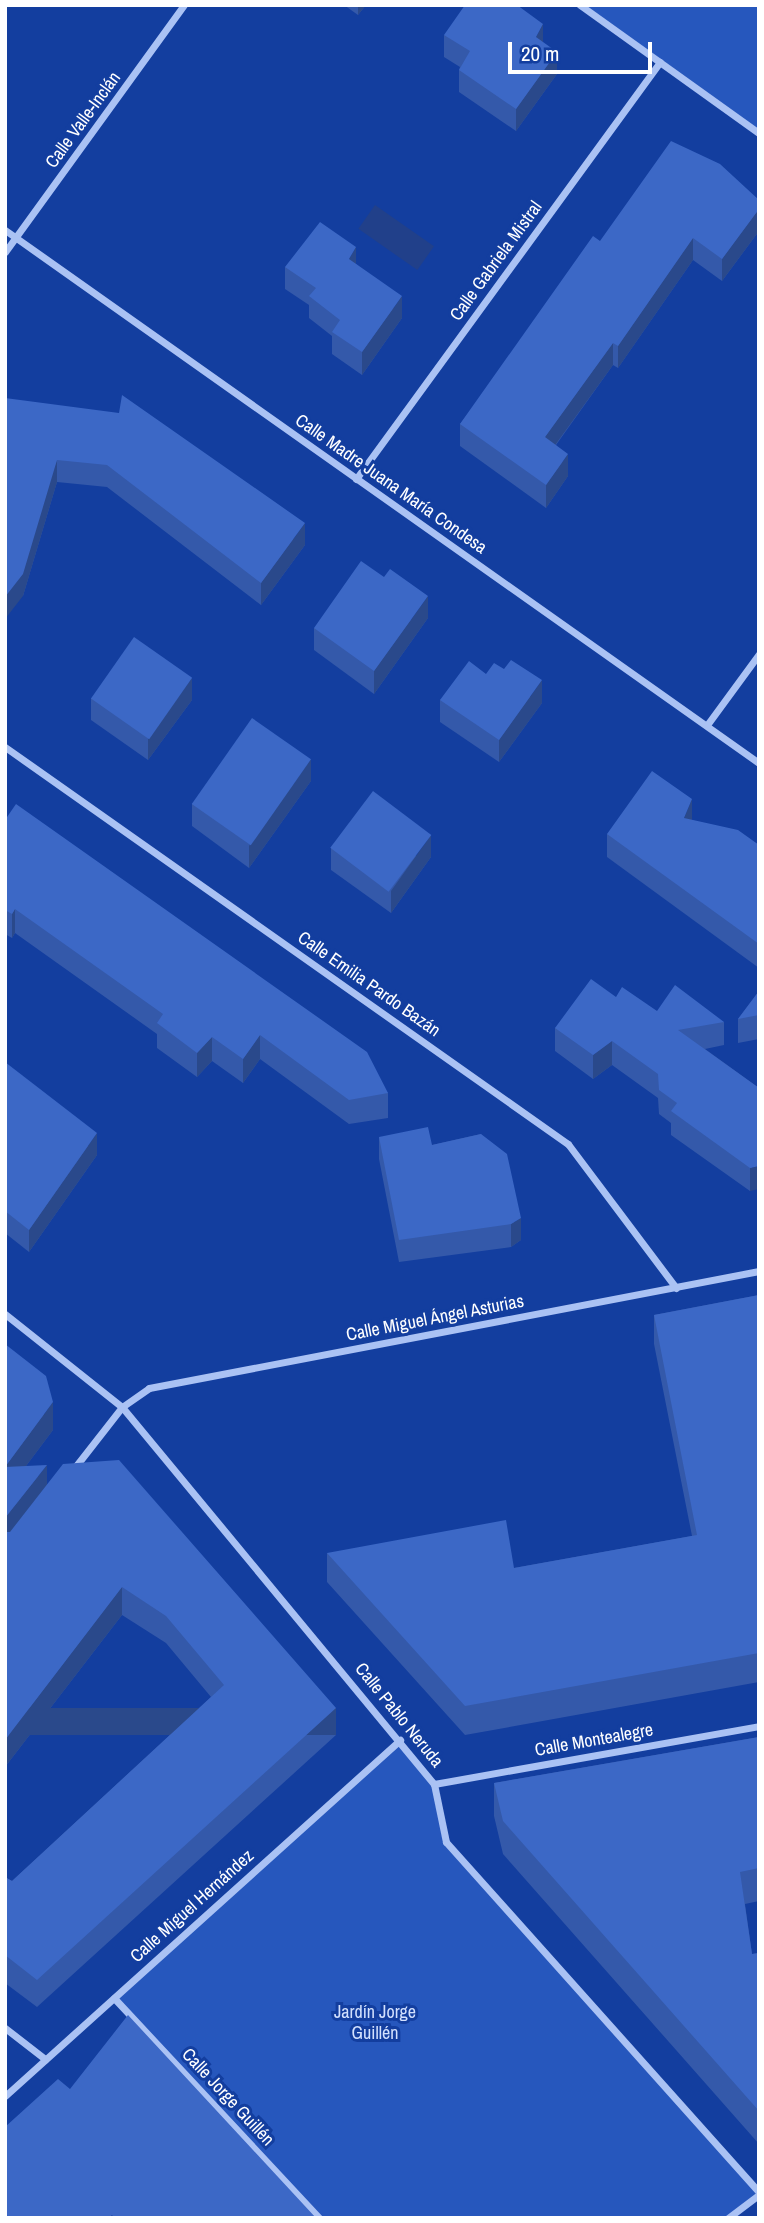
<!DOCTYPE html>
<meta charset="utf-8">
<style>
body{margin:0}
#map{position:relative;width:764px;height:2223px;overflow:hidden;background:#133e9f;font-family:"Archivo Narrow",sans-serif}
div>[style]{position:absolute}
.green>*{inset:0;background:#2657bd}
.water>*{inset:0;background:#21408a;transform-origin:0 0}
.street>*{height:7px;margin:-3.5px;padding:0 3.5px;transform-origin:3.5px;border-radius:3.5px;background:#aac2f4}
.wall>*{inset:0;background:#3459aa}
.shaded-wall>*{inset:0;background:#2a498b;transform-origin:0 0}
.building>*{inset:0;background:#3c68c6;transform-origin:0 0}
span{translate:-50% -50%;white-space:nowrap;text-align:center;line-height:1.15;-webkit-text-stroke:6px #133e9f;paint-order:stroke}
.street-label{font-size:18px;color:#fff}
.park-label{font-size:18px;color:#d3e1fe}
.frame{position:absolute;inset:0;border:7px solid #fff;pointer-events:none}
.scale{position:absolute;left:508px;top:42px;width:144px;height:32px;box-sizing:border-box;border:4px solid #fff;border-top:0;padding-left:9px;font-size:21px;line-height:24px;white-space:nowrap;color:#fff;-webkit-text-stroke:5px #133e9f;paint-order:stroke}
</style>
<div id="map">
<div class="green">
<div style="clip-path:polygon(575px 5px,759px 5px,759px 137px)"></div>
<div style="clip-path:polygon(400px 1740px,434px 1784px,446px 1842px,759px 2192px,728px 2218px,319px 2218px,114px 1998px)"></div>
</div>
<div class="water">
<div style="left:375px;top:205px;width:72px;height:29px;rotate:35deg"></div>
</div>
<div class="street">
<div style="left:580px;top:5px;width:220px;rotate:35.6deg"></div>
<div style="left:5px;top:230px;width:923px;rotate:35.26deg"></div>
<div style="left:5px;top:252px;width:305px;rotate:-54.1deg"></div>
<div style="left:356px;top:479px;width:516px;rotate:-53.91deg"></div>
<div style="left:707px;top:725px;width:88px;rotate:-53.8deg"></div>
<div style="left:5px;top:747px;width:689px;rotate:35.19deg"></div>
<div style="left:568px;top:1144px;width:180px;rotate:53.1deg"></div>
<div style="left:5px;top:1314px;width:149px;rotate:38.5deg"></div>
<div style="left:122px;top:1407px;width:489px;rotate:50.4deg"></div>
<div style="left:434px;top:1784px;width:59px;rotate:78.3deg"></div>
<div style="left:446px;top:1842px;width:470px;rotate:48.2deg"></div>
<div style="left:72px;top:1471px;width:81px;rotate:-52deg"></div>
<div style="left:122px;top:1407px;width:33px;rotate:-35deg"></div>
<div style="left:149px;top:1388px;width:621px;rotate:-10.86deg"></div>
<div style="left:434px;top:1784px;width:330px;rotate:-10.1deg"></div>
<div style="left:114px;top:1998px;width:301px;rotate:47deg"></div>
<div style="left:5px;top:2028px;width:51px;rotate:37.8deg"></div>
<div style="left:5px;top:2096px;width:532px;rotate:-42.03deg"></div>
<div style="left:728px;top:2218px;width:39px;rotate:-37deg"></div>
</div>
<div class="wall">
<div style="clip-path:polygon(344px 5px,366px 5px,358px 15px)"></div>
<div style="clip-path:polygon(444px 35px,543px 43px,557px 74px,516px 131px,459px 92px,459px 70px,460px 67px,444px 57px)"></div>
<div style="clip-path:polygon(759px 200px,759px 231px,722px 281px,693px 260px,618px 368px,613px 365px,556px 445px,568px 476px,546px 508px,460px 446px,460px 424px,600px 241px)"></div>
<div style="clip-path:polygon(356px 264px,402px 318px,362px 375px,332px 354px,332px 336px,309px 318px,309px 305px,285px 289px,285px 267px)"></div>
<div style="clip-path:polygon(5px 398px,305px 545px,261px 605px,107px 487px,57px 482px,23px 596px)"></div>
<div style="clip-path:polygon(428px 618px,374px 694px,314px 650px,314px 628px)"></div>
<div style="clip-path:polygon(486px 674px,542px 703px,499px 762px,440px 722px,440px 700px)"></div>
<div style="clip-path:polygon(91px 698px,192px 700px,148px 760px,91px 720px)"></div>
<div style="clip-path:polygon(311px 781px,249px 868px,192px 826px,192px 804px)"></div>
<div style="clip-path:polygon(5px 820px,388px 1093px,388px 1118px,349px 1124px,260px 1059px,243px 1083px,212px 1061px,197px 1077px,157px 1048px,157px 1034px,15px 933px,12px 938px,5px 934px)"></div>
<div style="clip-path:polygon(692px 820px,759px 845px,759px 968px,607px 857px,607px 834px)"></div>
<div style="clip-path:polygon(331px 848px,431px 857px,391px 913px,331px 870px)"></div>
<div style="clip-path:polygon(759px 991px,759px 1039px,738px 1043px,738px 1019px)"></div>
<div style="clip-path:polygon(616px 997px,657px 1011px,724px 1022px,724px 1045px,705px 1049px,759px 1088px,750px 1191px,671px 1135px,671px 1123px,659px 1114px,658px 1098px,612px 1065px,593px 1079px,555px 1051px,555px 1028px)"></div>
<div style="clip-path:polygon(5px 1062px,97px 1155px,29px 1252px,5px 1233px)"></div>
<div style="clip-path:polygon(481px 1134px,521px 1240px,511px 1247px,399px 1262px,379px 1159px,379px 1137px,432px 1145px)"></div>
<div style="clip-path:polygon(759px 1295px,759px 1682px,465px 1735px,327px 1582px,327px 1553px,514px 1568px,692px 1536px,654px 1344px,654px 1315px)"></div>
<div style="clip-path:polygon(5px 1344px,53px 1430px,26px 1466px,336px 1735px,37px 2007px,5px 1983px,5px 1877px,12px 1881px,211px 1697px,166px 1643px,122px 1615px,5px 1767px)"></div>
<div style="clip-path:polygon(759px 1737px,759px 1901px,745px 1904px,752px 1954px,759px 1953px,759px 2144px,503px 1854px,494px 1816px,494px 1783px)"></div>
</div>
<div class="shaded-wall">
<div style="clip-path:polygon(358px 5px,366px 5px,358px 15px)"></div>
<div style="clip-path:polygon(543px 24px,543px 46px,536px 37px)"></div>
<div style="clip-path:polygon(557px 52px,557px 74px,516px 131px,516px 109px)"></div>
<div style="clip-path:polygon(759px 209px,759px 231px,722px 281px,722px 259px)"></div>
<div style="clip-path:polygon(693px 238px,693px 260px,618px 368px,618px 346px)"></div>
<div style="clip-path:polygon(356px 247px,356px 269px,349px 259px)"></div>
<div style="clip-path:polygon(402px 296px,402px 318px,362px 375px,362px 352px)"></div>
<div style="clip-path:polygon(613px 343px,613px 365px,545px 459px,545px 437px)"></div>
<div style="clip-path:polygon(568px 454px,568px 476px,546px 508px,546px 485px)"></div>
<div style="clip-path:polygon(57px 460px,57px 482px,23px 596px,5px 619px,5px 597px)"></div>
<div style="clip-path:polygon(305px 523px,305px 545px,261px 605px,261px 583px)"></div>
<div style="clip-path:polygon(428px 596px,428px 618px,374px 694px,374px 671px)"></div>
<div style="clip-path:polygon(192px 678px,192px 700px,148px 760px,148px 738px)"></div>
<div style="clip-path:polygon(542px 680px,542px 703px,499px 762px,499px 740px)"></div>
<div style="clip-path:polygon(311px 759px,311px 781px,249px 868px,249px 846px)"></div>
<div style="clip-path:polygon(692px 799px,692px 823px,684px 818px)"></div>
<div style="clip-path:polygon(431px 835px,431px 857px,391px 913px,391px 891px)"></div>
<div style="clip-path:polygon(15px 909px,15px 933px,12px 938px,12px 914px)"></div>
<div style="clip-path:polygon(260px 1035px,260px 1059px,243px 1083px,243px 1059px)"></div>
<div style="clip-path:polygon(212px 1037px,212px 1061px,197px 1077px,197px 1053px)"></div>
<div style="clip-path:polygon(612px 1041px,612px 1065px,593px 1079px,593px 1055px)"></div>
<div style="clip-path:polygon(97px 1133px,97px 1155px,29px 1252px,29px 1230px)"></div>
<div style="clip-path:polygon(759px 1166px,759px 1189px,750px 1191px,750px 1168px)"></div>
<div style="clip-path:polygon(521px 1218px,521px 1240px,511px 1247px,511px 1224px)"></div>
<div style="clip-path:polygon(53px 1402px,53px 1430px,5px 1494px,5px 1467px)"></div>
<div style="clip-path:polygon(47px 1465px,47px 1492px,5px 1545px,5px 1518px)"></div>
<div style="clip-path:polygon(122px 1587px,122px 1615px,5px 1767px,5px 1740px)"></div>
<div style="left:336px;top:1708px;width:27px;height:404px;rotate:90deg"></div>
</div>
<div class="building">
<div style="clip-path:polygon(465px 5px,517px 5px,543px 24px,536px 37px,557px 52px,516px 109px,459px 70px,470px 51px,444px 35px)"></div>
<div style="clip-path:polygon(671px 141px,720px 164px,759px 200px,759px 209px,722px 259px,693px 238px,618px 346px,613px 343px,545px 437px,568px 454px,546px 485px,460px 424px,593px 236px,600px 241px)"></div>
<div style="clip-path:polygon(320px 222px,356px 247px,349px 259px,402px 296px,362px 352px,332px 332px,340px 320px,309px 296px,316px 288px,285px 267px)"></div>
<div style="clip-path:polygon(122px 395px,305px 523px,261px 583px,107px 465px,57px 460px,23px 574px,5px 597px,5px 398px,119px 413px)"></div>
<div style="clip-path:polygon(361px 561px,384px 577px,390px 569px,428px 596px,374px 671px,314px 628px)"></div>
<div style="left:134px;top:637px;width:71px;height:75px;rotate:35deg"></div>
<div style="clip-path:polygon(511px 660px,542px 680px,499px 740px,440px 700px,469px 661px,486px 674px,494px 663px,504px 669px)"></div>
<div style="left:252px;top:718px;width:72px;height:105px;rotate:35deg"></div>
<div style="clip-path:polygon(652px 771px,692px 799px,684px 818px,738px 830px,759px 845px,759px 944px,607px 834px)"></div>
<div style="left:373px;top:791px;width:73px;height:71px;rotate:37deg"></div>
<div style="clip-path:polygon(16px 804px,367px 1052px,388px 1093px,349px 1100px,260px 1035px,243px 1059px,212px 1037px,197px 1053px,157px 1023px,163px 1014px,15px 909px,12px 914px,5px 910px,5px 820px)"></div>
<div style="clip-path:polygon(591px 979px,616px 997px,622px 987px,657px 1011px,675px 985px,724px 1022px,678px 1030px,759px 1088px,759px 1166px,750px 1168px,671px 1111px,677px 1103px,659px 1090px,658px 1074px,612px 1041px,593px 1055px,555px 1028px)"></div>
<div style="clip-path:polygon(759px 991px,759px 1015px,738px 1019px)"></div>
<div style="clip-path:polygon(5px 1062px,97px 1133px,29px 1230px,5px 1211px)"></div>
<div style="clip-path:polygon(428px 1127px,432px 1145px,481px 1134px,507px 1154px,521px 1218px,511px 1224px,399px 1240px,379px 1137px)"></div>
<div style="clip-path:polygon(759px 1295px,759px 1653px,465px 1706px,327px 1553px,506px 1520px,514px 1568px,697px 1535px,654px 1315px)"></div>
<div style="clip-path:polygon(5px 1344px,46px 1376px,53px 1402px,5px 1467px)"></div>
<div style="clip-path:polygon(119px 1460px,336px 1708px,37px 1980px,5px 1955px,5px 1877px,12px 1881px,224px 1685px,166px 1616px,122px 1587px,5px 1740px,5px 1532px,10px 1532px,63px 1464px)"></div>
<div style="clip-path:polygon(47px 1465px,5px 1518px,5px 1467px)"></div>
<div style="clip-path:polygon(759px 1737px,759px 1868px,740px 1872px,752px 1954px,759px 1953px,759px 2111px,503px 1821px,494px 1783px)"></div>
<div style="clip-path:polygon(128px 2015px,316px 2218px,114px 2218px,112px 2215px,109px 2218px,5px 2218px,5px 2127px,58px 2079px,70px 2089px)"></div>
</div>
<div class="street-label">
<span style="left:83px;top:120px;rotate:-54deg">Calle Valle-Inclán</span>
<span style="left:496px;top:261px;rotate:-54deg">Calle Gabriela Mistral</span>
<span style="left:391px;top:484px;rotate:35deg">Calle Madre Juana María Condesa</span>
<span style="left:369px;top:984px;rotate:35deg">Calle Emilia Pardo Bazán</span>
<span style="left:435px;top:1318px;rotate:-11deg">Calle Miguel Ángel Asturias</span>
<span style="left:399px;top:1715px;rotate:51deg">Calle Pablo Neruda</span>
<span style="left:594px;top:1740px;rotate:-10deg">Calle Montealegre</span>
<span style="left:192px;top:1906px;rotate:-42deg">Calle Miguel Hernández</span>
<span style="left:228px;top:2097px;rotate:47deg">Calle Jorge Guillén</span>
</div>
<div class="park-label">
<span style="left:375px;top:2023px">Jardín Jorge<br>Guillén</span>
</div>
<div class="frame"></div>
<div class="scale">20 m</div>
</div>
